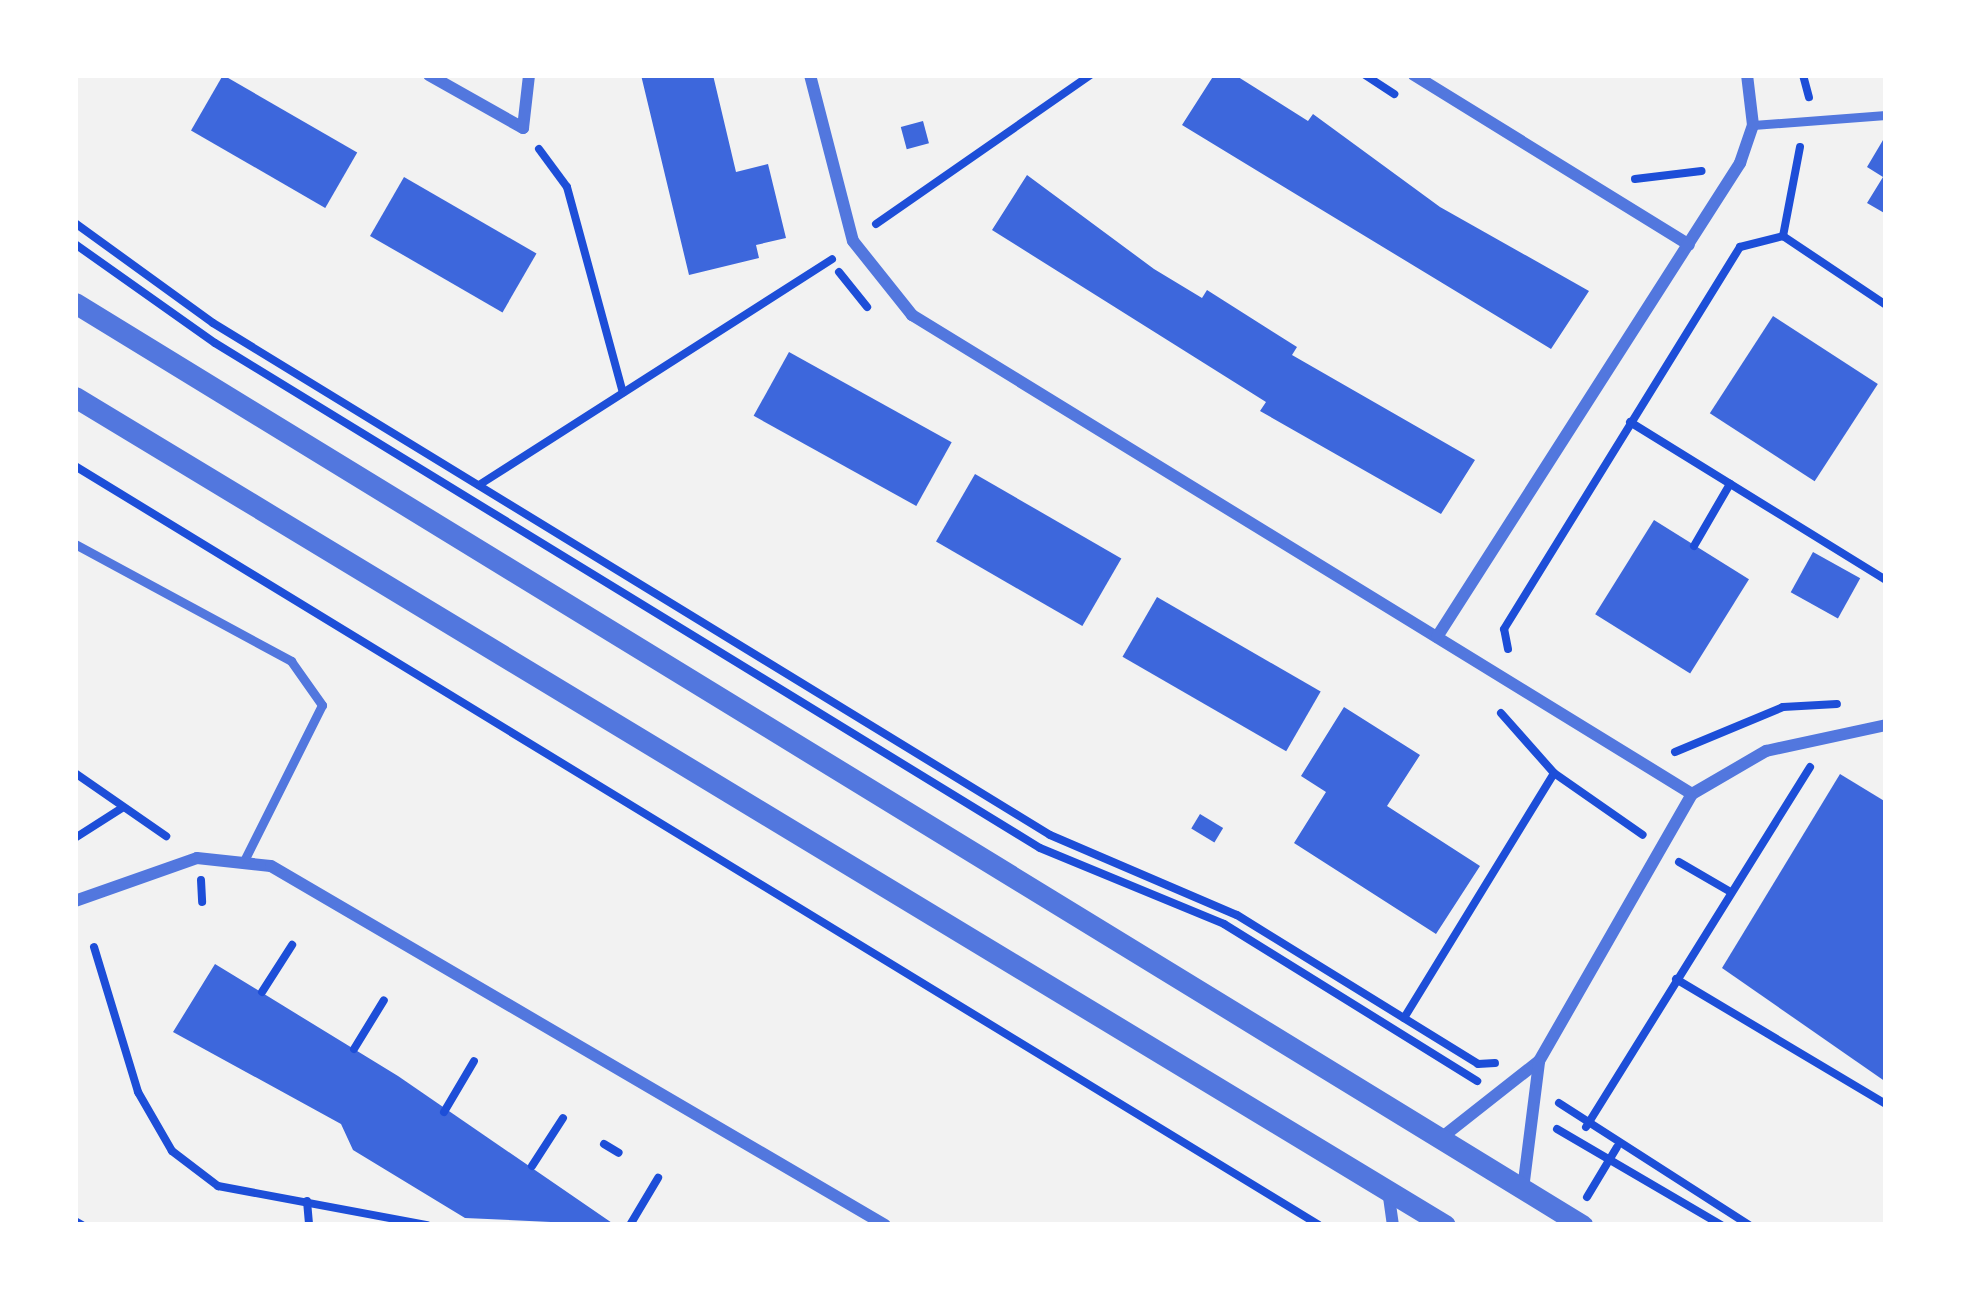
<!DOCTYPE html>
<style>
body{margin:0}
#map{position:relative;width:1961px;height:1300px;overflow:hidden;background:#f2f2f2;font-family:"Golos Text",sans-serif}
div>[style]{position:absolute}
.building>*{inset:0;background:#3d67dc;transform-origin:0 0}
.path>*{height:8px;margin:-4px;padding:0 4px;transform-origin:4px;border-radius:4px;background:#1d4ed8}
.service>*{height:9px;margin:-4.5px;padding:0 4.5px;transform-origin:4.5px;border-radius:4.5px;background:#5277de}
.minor>*{height:12px;margin:-6px;padding:0 6px;transform-origin:6px;border-radius:6px;background:#5277de}
.tertiary>*{height:21px;margin:-10.5px;padding:0 10.5px;transform-origin:10.5px;border-radius:10.5px;background:#5277de}
span{translate:-50% -50%;white-space:nowrap;text-align:center;line-height:1.15;-webkit-text-stroke:9px #fff;paint-order:stroke}
.frame{position:absolute;inset:0;border:78px solid #fff;pointer-events:none}
</style>
<div id="map">
<div class="building">
<div style="left:223px;top:75px;width:155px;height:64px;rotate:30deg"></div>
<div style="clip-path:polygon(641px 75px,713px 75px,736px 172px,768px 164px,786px 238px,756px 245px,759px 258px,689px 275px)"></div>
<div style="clip-path:polygon(1214px 75px,1235px 75px,1308px 121px,1313px 114px,1440px 207px,1589px 291px,1551px 349px,1182px 125px)"></div>
<div style="left:923px;top:121px;width:23px;height:23px;rotate:75deg"></div>
<div style="clip-path:polygon(1886px 135px,1886px 214px,1867px 203px,1883px 177px,1867px 167px)"></div>
<div style="clip-path:polygon(1027px 175px,1154px 269px,1202px 298px,1207px 290px,1297px 347px,1292px 355px,1475px 460px,1441px 514px,1260px 411px,1266px 402px,992px 230px)"></div>
<div style="left:404px;top:177px;width:153px;height:68px;rotate:30deg"></div>
<div style="left:1773px;top:316px;width:125px;height:116px;rotate:33deg"></div>
<div style="left:789px;top:352px;width:186px;height:73px;rotate:29deg"></div>
<div style="left:975px;top:474px;width:169px;height:78px;rotate:30deg"></div>
<div style="left:1654px;top:520px;width:112px;height:111px;rotate:32deg"></div>
<div style="left:1813px;top:552px;width:54px;height:46px;rotate:29deg"></div>
<div style="left:1157px;top:597px;width:189px;height:69px;rotate:30deg"></div>
<div style="clip-path:polygon(1344px 707px,1420px 755px,1387px 806px,1480px 866px,1436px 934px,1294px 843px,1326px 792px,1301px 776px)"></div>
<div style="clip-path:polygon(1840px 774px,1886px 802px,1886px 1082px,1722px 968px)"></div>
<div style="left:1200px;top:814px;width:27px;height:17px;rotate:31deg"></div>
<div style="clip-path:polygon(215px 964px,398px 1076px,615px 1225px,465px 1218px,353px 1150px,341px 1124px,173px 1032px)"></div>
</div>
<div class="path">
<div style="left:1365px;top:75px;width:35px;rotate:33deg"></div>
<div style="left:1803px;top:75px;width:23px;rotate:75deg"></div>
<div style="left:1800px;top:147px;width:91px;rotate:100.8deg"></div>
<div style="left:1783px;top:236px;width:124px;rotate:33.8deg"></div>
<div style="left:539px;top:149px;width:47px;rotate:53.6deg"></div>
<div style="left:567px;top:187px;width:213px;rotate:74.8deg"></div>
<div style="left:1635px;top:179px;width:67px;rotate:-6.8deg"></div>
<div style="left:75px;top:223px;width:170px;rotate:35.9deg"></div>
<div style="left:213px;top:323px;width:981px;rotate:31.45deg"></div>
<div style="left:1050px;top:835px;width:203px;rotate:23.2deg"></div>
<div style="left:1237px;top:915px;width:283px;rotate:31.7deg"></div>
<div style="left:1478px;top:1064px;width:17px;rotate:-3deg"></div>
<div style="left:876px;top:224px;width:261px;rotate:-34.8deg"></div>
<div style="left:75px;top:244px;width:171px;rotate:35.3deg"></div>
<div style="left:215px;top:343px;width:967px;rotate:31.47deg"></div>
<div style="left:1040px;top:848px;width:199px;rotate:22.4deg"></div>
<div style="left:1224px;top:924px;width:298px;rotate:31.8deg"></div>
<div style="left:839px;top:272px;width:45px;rotate:51.3deg"></div>
<div style="left:1630px;top:422px;width:301px;rotate:31.7deg"></div>
<div style="left:75px;top:466px;width:1457px;rotate:31.39deg"></div>
<div style="left:479px;top:485px;width:419px;rotate:-32.6deg"></div>
<div style="left:1694px;top:546px;width:72px;rotate:-59.9deg"></div>
<div style="left:1508px;top:649px;width:20px;rotate:-101deg"></div>
<div style="left:1504px;top:629px;width:449px;rotate:-58.3deg"></div>
<div style="left:1740px;top:247px;width:44px;rotate:-14.3deg"></div>
<div style="left:1675px;top:752px;width:117px;rotate:-22.6deg"></div>
<div style="left:1783px;top:707px;width:54px;rotate:-3.2deg"></div>
<div style="left:75px;top:773px;width:111px;rotate:34.7deg"></div>
<div style="left:1554px;top:773px;width:108px;rotate:34.9deg"></div>
<div style="left:75px;top:838px;width:56px;rotate:-32.6deg"></div>
<div style="left:1679px;top:862px;width:58px;rotate:30.1deg"></div>
<div style="left:201px;top:880px;width:22px;rotate:87deg"></div>
<div style="left:94px;top:947px;width:152px;rotate:73.1deg"></div>
<div style="left:138px;top:1092px;width:68px;rotate:60deg"></div>
<div style="left:172px;top:1151px;width:58px;rotate:37.3deg"></div>
<div style="left:218px;top:1186px;width:213px;rotate:10.6deg"></div>
<div style="left:1676px;top:979px;width:244px;rotate:30.8deg"></div>
<div style="left:262px;top:992px;width:56px;rotate:-57.4deg"></div>
<div style="left:1404px;top:1018px;width:287px;rotate:-58.5deg"></div>
<div style="left:1554px;top:773px;width:80px;rotate:-131.5deg"></div>
<div style="left:354px;top:1049px;width:57px;rotate:-58.5deg"></div>
<div style="left:1559px;top:1103px;width:226px;rotate:32.7deg"></div>
<div style="left:444px;top:1112px;width:59px;rotate:-59.5deg"></div>
<div style="left:1586px;top:1127px;width:424px;rotate:-58.1deg"></div>
<div style="left:1557px;top:1129px;width:190px;rotate:30.3deg"></div>
<div style="left:604px;top:1144px;width:17px;rotate:31deg"></div>
<div style="left:532px;top:1166px;width:57px;rotate:-57.1deg"></div>
<div style="left:1587px;top:1197px;width:58px;rotate:-59deg"></div>
<div style="left:307px;top:1201px;width:24px;rotate:85deg"></div>
<div style="left:75px;top:1221px;width:8px;rotate:30deg"></div>
<div style="left:630px;top:1225px;width:55px;rotate:-59.2deg"></div>
</div>
<div class="service">
<div style="left:1753px;top:125px;width:133px;rotate:-4.3deg"></div>
<div style="left:75px;top:544px;width:246px;rotate:28.4deg"></div>
<div style="left:291px;top:661px;width:54px;rotate:54.8deg"></div>
<div style="left:322px;top:705px;width:172px;rotate:116.6deg"></div>
</div>
<div class="minor">
<div style="left:429px;top:75px;width:108px;rotate:29.4deg"></div>
<div style="left:523px;top:128px;width:53px;rotate:-83.5deg"></div>
<div style="left:810px;top:75px;width:171px;rotate:75.5deg"></div>
<div style="left:853px;top:241px;width:95px;rotate:51.4deg"></div>
<div style="left:912px;top:315px;width:915px;rotate:31.55deg"></div>
<div style="left:1692px;top:794px;width:308px;rotate:119.8deg"></div>
<div style="left:1539px;top:1061px;width:125px;rotate:141.8deg"></div>
<div style="left:1414px;top:75px;width:323px;rotate:31.7deg"></div>
<div style="left:1437px;top:637px;width:563px;rotate:-57.41deg"></div>
<div style="left:1740px;top:163px;width:40px;rotate:-71.1deg"></div>
<div style="left:1753px;top:125px;width:50px;rotate:-96.8deg"></div>
<div style="left:1692px;top:794px;width:86px;rotate:-30.2deg"></div>
<div style="left:1766px;top:751px;width:123px;rotate:-12.2deg"></div>
<div style="left:75px;top:901px;width:129px;rotate:-19.4deg"></div>
<div style="left:197px;top:858px;width:74px;rotate:6.2deg"></div>
<div style="left:271px;top:866px;width:711px;rotate:30.31deg"></div>
<div style="left:1523px;top:1189px;width:128px;rotate:-82.8deg"></div>
<div style="left:1388px;top:1190px;width:35px;rotate:82deg"></div>
</div>
<div class="tertiary">
<div style="left:75px;top:303px;width:1767px;rotate:31.46deg"></div>
<div style="left:75px;top:397px;width:1601px;rotate:31.15deg"></div>
</div>
<div class="frame"></div>
</div>
